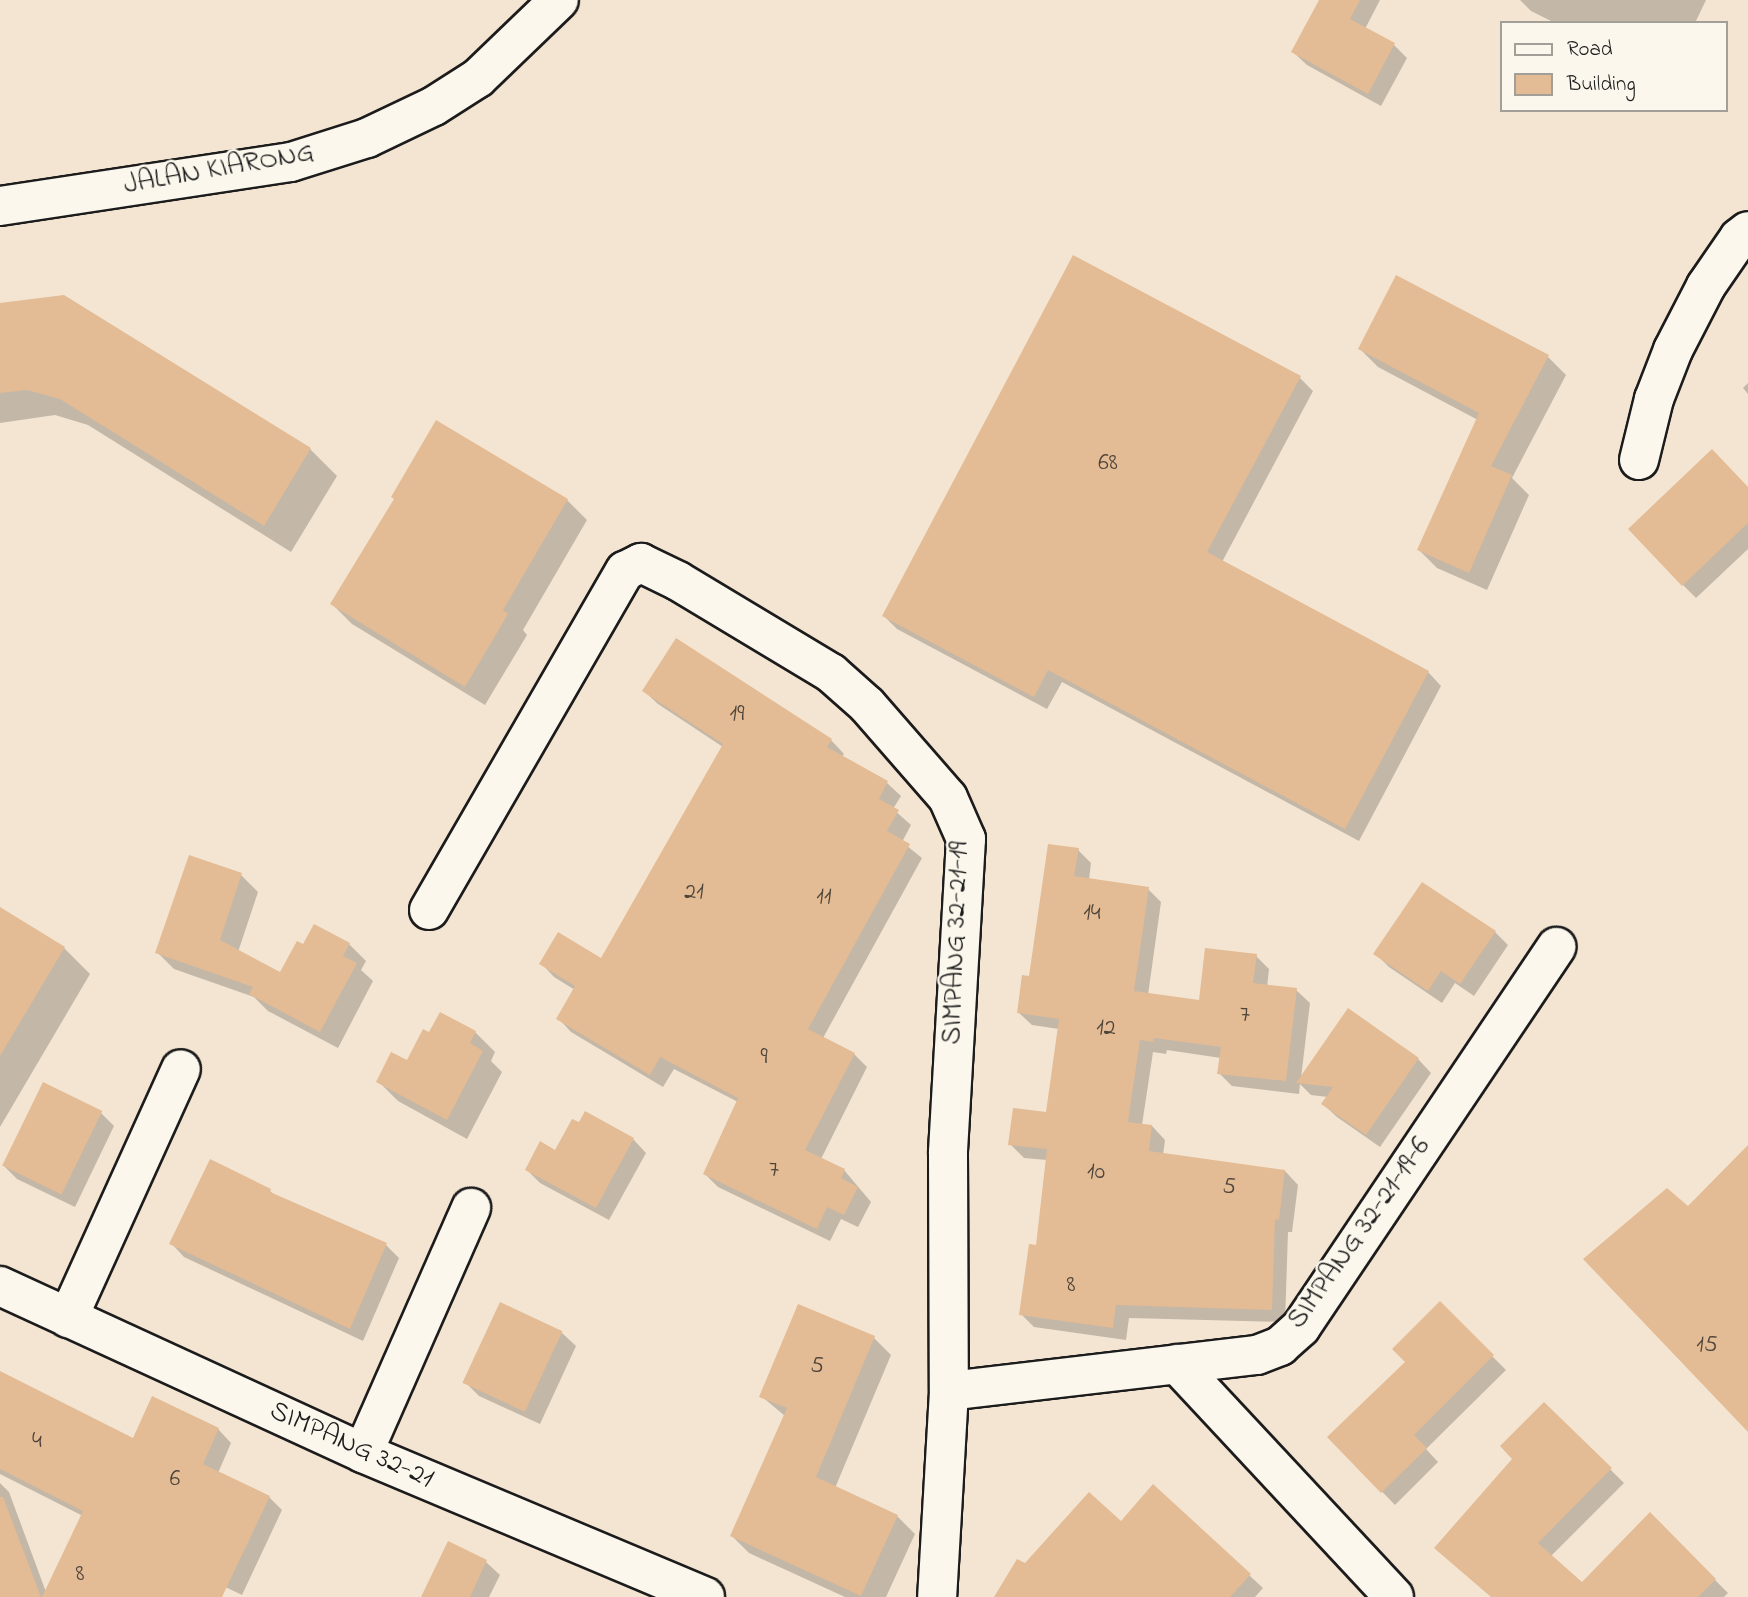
<!DOCTYPE html>
<style>
body{margin:0}
#map{position:relative;width:1748px;height:1597px;overflow:hidden;background:#f4e5d2;font-family:"Indie Flower",sans-serif}
div>[style]{position:absolute}
.shadow>*{inset:0;background:#0003}
.building>*{inset:0;background:#e3bb94;transform-origin:0 0}
.roads{filter:drop-shadow(2px 0 #1c1c1c) drop-shadow(-2px 0 #1c1c1c) drop-shadow(0 2px #1c1c1c) drop-shadow(0 -2px #1c1c1c)}
.street>*{height:38px;margin:-19px;padding:0 19px;transform-origin:19px;border-radius:19px;background:#fbf7ec}
span{translate:-50% -50%;white-space:nowrap;text-align:center;line-height:1.15;-webkit-text-stroke:5px #fbf7ec;paint-order:stroke}
.number-label{font-size:24px;color:#4e443a}
.number-label span{-webkit-text-stroke-width:0}
.street-label{font-size:28px;color:#1c1c1c}
.legend{position:absolute;left:1500px;top:21px;width:228px;height:91px;box-sizing:border-box;background:#fbf7ec;border:2px solid #a29f99;margin:0;padding:9px 12px;list-style:none;font-size:21px;color:#1c1c1c}
.legend li{display:flex;align-items:center;gap:14px;height:35px}
.legend b{width:35px;border:2px solid #a29f99}
</style>
<div id="map">
<div class="shadow">
<div style="clip-path:polygon(1321px 0,1380px 0,1365px 29px,1394px 45px,1407px 58px,1381px 106px,1307px 65px,1293px 52px)"></div>
<div style="clip-path:polygon(1520px 0,1706px 0,1695px 23px,1555px 23px,1531px 11px)"></div>
<div style="clip-path:polygon(63px 297px,310px 449px,337px 476px,291px 552px,88px 425px,55px 415px,0 423px,0 305px)"></div>
<div style="clip-path:polygon(1360px 349px,1548px 357px,1566px 375px,1512px 478px,1529px 495px,1487px 590px,1437px 568px,1419px 550px,1478px 420px,1378px 367px)"></div>
<div style="clip-path:polygon(1300px 378px,1313px 391px,1222px 562px,1428px 672px,1441px 686px,1359px 841px,1062px 682px,1047px 709px,897px 629px,884px 616px)"></div>
<div style="clip-path:polygon(1748px 383px,1748px 394px,1743px 388px)"></div>
<div style="clip-path:polygon(437px 423px,567px 500px,587px 520px,523px 630px,527px 635px,485px 705px,352px 624px,332px 604px,396px 499px)"></div>
<div style="clip-path:polygon(1748px 488px,1748px 549px,1696px 598px,1683px 585px)"></div>
<div style="clip-path:polygon(644px 691px,831px 740px,844px 754px,842px 757px,887px 783px,901px 796px,893px 809px,911px 825px,902px 842px,922px 858px,823px 1038px,854px 1054px,867px 1067px,821px 1159px,844px 1170px,871px 1202px,858px 1227px,841px 1219px,830px 1241px,718px 1187px,705px 1174px,738px 1102px,674px 1069px,663px 1087px,571px 1032px,558px 1018px,575px 990px,554px 977px,541px 963px,602px 961px,723px 747px,658px 704px)"></div>
<div style="clip-path:polygon(1078px 850px,1091px 863px,1089px 880px,1148px 889px,1161px 902px,1148px 995px,1200px 1002px,1256px 956px,1269px 969px,1267px 987px,1296px 990px,1310px 1003px,1301px 1078px,1418px 1059px,1431px 1073px,1380px 1147px,1337px 1117px,1323px 1104px,1328px 1097px,1311px 1095px,1300px 1084px,1299px 1094px,1232px 1086px,1219px 1073px,1221px 1058px,1167px 1050px,1166px 1054px,1153px 1052px,1142px 1125px,1152px 1126px,1165px 1140px,1163px 1155px,1285px 1171px,1298px 1185px,1292px 1232px,1288px 1232px,1285px 1322px,1129px 1318px,1126px 1340px,1034px 1327px,1021px 1314px,1037px 1247px,1047px 1160px,1024px 1158px,1010px 1144px,1048px 1114px,1059px 1029px,1032px 1025px,1018px 1012px)"></div>
<div style="clip-path:polygon(241px 875px,258px 892px,238px 952px,281px 975px,304px 947px,349px 944px,366px 961px,361px 970px,373px 981px,338px 1048px,268px 1011px,254px 997px,174px 969px,157px 952px)"></div>
<div style="clip-path:polygon(0 910px,64px 948px,90px 974px,0 1127px)"></div>
<div style="clip-path:polygon(1495px 932px,1508px 945px,1474px 996px,1455px 983px,1442px 1003px,1389px 967px,1376px 954px)"></div>
<div style="clip-path:polygon(475px 1032px,495px 1052px,491px 1061px,502px 1072px,467px 1139px,398px 1101px,378px 1081px,407px 1063px,430px 1035px)"></div>
<div style="clip-path:polygon(101px 1113px,114px 1126px,75px 1207px,17px 1179px,4px 1166px)"></div>
<div style="clip-path:polygon(633px 1139px,646px 1153px,609px 1220px,540px 1183px,527px 1170px,556px 1152px)"></div>
<div style="clip-path:polygon(270px 1191px,276px 1196px,386px 1245px,399px 1258px,363px 1341px,184px 1257px,171px 1243px)"></div>
<div style="clip-path:polygon(1440px 1304px,1506px 1370px,1426px 1449px,1438px 1462px,1395px 1505px,1329px 1437px,1407px 1362px)"></div>
<div style="clip-path:polygon(501px 1305px,562px 1333px,576px 1346px,540px 1424px,479px 1396px,466px 1383px)"></div>
<div style="clip-path:polygon(874px 1338px,891px 1355px,835px 1488px,897px 1516px,915px 1534px,886px 1597px,845px 1597px,749px 1553px,732px 1536px,785px 1416px,761px 1396px)"></div>
<div style="clip-path:polygon(0 1373px,133px 1441px,218px 1429px,231px 1443px,218px 1473px,269px 1497px,282px 1510px,242px 1595px,194px 1572px,182px 1597px,0 1597px,0 1483px,9px 1492px,46px 1592px,83px 1516px,0 1474px)"></div>
<div style="clip-path:polygon(1544px 1404px,1624px 1483px,1551px 1556px,1582px 1584px,1650px 1515px,1728px 1593px,1724px 1597px,1491px 1597px,1515px 1459px)"></div>
<div style="clip-path:polygon(1153px 1487px,1263px 1588px,1255px 1597px,996px 1597px,1026px 1566px,1121px 1523px)"></div>
<div style="clip-path:polygon(449px 1544px,486px 1562px,500px 1575px,489px 1597px,423px 1597px)"></div>
</div>
<div class="building">
<div style="clip-path:polygon(1319px 0,1360px 0,1350px 19px,1395px 43px,1368px 94px,1291px 52px)"></div>
<div style="clip-path:polygon(1073px 255px,1301px 376px,1207px 552px,1429px 671px,1345px 829px,1048px 670px,1034px 697px,882px 616px)"></div>
<div style="clip-path:polygon(1396px 275px,1549px 355px,1491px 466px,1512px 475px,1469px 573px,1417px 550px,1479px 413px,1358px 349px)"></div>
<div style="clip-path:polygon(64px 295px,311px 448px,264px 526px,60px 399px,27px 390px,0 393px,0 303px)"></div>
<div style="clip-path:polygon(436px 420px,568px 499px,503px 610px,508px 614px,465px 687px,330px 604px,394px 499px,391px 497px)"></div>
<div style="clip-path:polygon(1712px 449px,1748px 487px,1748px 523px,1682px 586px,1628px 529px)"></div>
<div style="clip-path:polygon(676px 638px,832px 739px,827px 747px,888px 781px,879px 799px,899px 810px,887px 831px,910px 844px,808px 1029px,855px 1053px,805px 1150px,845px 1169px,841px 1178px,858px 1187px,844px 1215px,827px 1207px,817px 1229px,703px 1174px,738px 1098px,660px 1057px,650px 1075px,556px 1019px,575px 986px,539px 964px,558px 932px,601px 958px,723px 744px,642px 691px)"></div>
<div style="clip-path:polygon(1048px 844px,1079px 848px,1074px 876px,1149px 887px,1134px 991px,1199px 1000px,1205px 948px,1257px 954px,1253px 983px,1297px 988px,1286px 1081px,1217px 1074px,1221px 1047px,1154px 1038px,1153px 1042px,1140px 1040px,1128px 1122px,1152px 1125px,1149px 1151px,1285px 1170px,1279px 1220px,1275px 1219px,1272px 1310px,1116px 1305px,1113px 1328px,1019px 1315px,1029px 1244px,1036px 1245px,1047px 1149px,1008px 1145px,1013px 1108px,1046px 1112px,1059px 1019px,1017px 1013px,1022px 975px,1029px 976px)"></div>
<div style="clip-path:polygon(189px 855px,242px 873px,220px 940px,280px 972px,297px 941px,303px 944px,314px 924px,350px 943px,343px 956px,357px 963px,320px 1032px,249px 994px,253px 987px,155px 953px)"></div>
<div style="clip-path:polygon(1422px 882px,1496px 931px,1460px 984px,1441px 971px,1428px 991px,1373px 954px)"></div>
<div style="clip-path:polygon(0 907px,65px 947px,0 1056px)"></div>
<div style="clip-path:polygon(1348px 1008px,1419px 1058px,1366px 1135px,1321px 1104px,1333px 1087px,1296px 1083px)"></div>
<div style="clip-path:polygon(440px 1012px,476px 1031px,470px 1043px,483px 1051px,447px 1120px,376px 1082px,391px 1052px,407px 1060px,423px 1029px,429px 1032px)"></div>
<div style="left:43px;top:1082px;width:66px;height:93px;rotate:26deg"></div>
<div style="clip-path:polygon(585px 1111px,634px 1138px,596px 1208px,525px 1170px,540px 1141px,555px 1150px,572px 1119px,579px 1122px)"></div>
<div style="clip-path:polygon(1748px 1145px,1748px 1432px,1583px 1259px,1667px 1188px,1688px 1206px)"></div>
<div style="clip-path:polygon(210px 1159px,271px 1189px,270px 1192px,387px 1243px,350px 1329px,169px 1244px)"></div>
<div style="clip-path:polygon(1440px 1301px,1494px 1355px,1414px 1435px,1427px 1448px,1381px 1493px,1327px 1437px,1405px 1362px,1392px 1349px)"></div>
<div style="left:500px;top:1302px;width:69px;height:89px;rotate:25deg"></div>
<div style="clip-path:polygon(798px 1304px,875px 1336px,816px 1477px,898px 1515px,861px 1596px,730px 1536px,787px 1408px,759px 1397px)"></div>
<div style="clip-path:polygon(0 1371px,133px 1438px,152px 1396px,219px 1428px,203px 1464px,270px 1496px,222px 1597px,42px 1597px,83px 1511px,0 1469px)"></div>
<div style="clip-path:polygon(1544px 1402px,1612px 1468px,1538px 1543px,1582px 1582px,1650px 1512px,1716px 1579px,1698px 1597px,1491px 1597px,1434px 1548px,1512px 1459px,1500px 1446px)"></div>
<div style="clip-path:polygon(1153px 1484px,1251px 1574px,1230px 1597px,994px 1597px,1017px 1559px,1025px 1563px,1089px 1492px,1121px 1521px)"></div>
<div style="clip-path:polygon(0 1497px,3px 1497px,41px 1597px,0 1597px)"></div>
<div style="clip-path:polygon(448px 1541px,487px 1560px,470px 1597px,421px 1597px)"></div>
</div>
<div class="roads">
<div class="street">
<div style="left:0;top:206px;width:294px;rotate:-8.6deg"></div>
<div style="left:291px;top:162px;width:80px;rotate:-17.5deg"></div>
<div style="left:367px;top:138px;width:74px;rotate:-25.5deg"></div>
<div style="left:434px;top:106px;width:52px;rotate:-32.5deg"></div>
<div style="left:478px;top:78px;width:112px;rotate:-43.9deg"></div>
<div style="left:1639px;top:460px;width:63px;rotate:-76.2deg"></div>
<div style="left:1654px;top:399px;width:53px;rotate:-68.8deg"></div>
<div style="left:1673px;top:350px;width:72px;rotate:-62.7deg"></div>
<div style="left:1706px;top:286px;width:58px;rotate:-55.5deg"></div>
<div style="left:1739px;top:238px;width:11px;rotate:-38deg"></div>
<div style="left:429px;top:910px;width:392px;rotate:-60deg"></div>
<div style="left:625px;top:571px;width:18px;rotate:-27deg"></div>
<div style="left:641px;top:563px;width:41px;rotate:25.9deg"></div>
<div style="left:678px;top:581px;width:179px;rotate:31deg"></div>
<div style="left:831px;top:673px;width:48px;rotate:41.6deg"></div>
<div style="left:867px;top:705px;width:123px;rotate:48.9deg"></div>
<div style="left:948px;top:798px;width:45px;rotate:66.3deg"></div>
<div style="left:966px;top:839px;width:315px;rotate:93.3deg"></div>
<div style="left:948px;top:1153px;width:238px;rotate:89.8deg"></div>
<div style="left:949px;top:1391px;width:206px;rotate:93.3deg"></div>
<div style="left:0;top:1286px;width:400px;rotate:24.7deg"></div>
<div style="left:363px;top:1453px;width:371px;rotate:22.8deg"></div>
<div style="left:68px;top:1318px;width:273px;rotate:-65.6deg"></div>
<div style="left:1177px;top:1364px;width:318px;rotate:47deg"></div>
<div style="left:949px;top:1391px;width:310px;rotate:-6.7deg"></div>
<div style="left:1257px;top:1355px;width:25px;rotate:-21deg"></div>
<div style="left:1280px;top:1346px;width:28px;rotate:-42deg"></div>
<div style="left:1301px;top:1327px;width:458px;rotate:-56.1deg"></div>
<div style="left:363px;top:1453px;width:268px;rotate:-66.2deg"></div>
</div>
</div>
<div class="number-label">
<span style="left:1108px;top:464px">68</span>
<span style="left:737px;top:715px">19</span>
<span style="left:694px;top:893px">21</span>
<span style="left:824px;top:898px">11</span>
<span style="left:1092px;top:914px">14</span>
<span style="left:1245px;top:1016px">7</span>
<span style="left:1106px;top:1029px">12</span>
<span style="left:764px;top:1058px">9</span>
<span style="left:774px;top:1171px">7</span>
<span style="left:1096px;top:1173px">10</span>
<span style="left:1229px;top:1188px">5</span>
<span style="left:1071px;top:1286px">8</span>
<span style="left:1707px;top:1346px">15</span>
<span style="left:817px;top:1367px">5</span>
<span style="left:37px;top:1442px">4</span>
<span style="left:175px;top:1480px">6</span>
<span style="left:80px;top:1575px">8</span>
</div>
<div class="street-label">
<span style="left:219px;top:170px;rotate:-10deg">JALAN KIARONG</span>
<span style="left:957px;top:943px;rotate:-88deg">SIMPANG 32-21-19</span>
<span style="left:1360px;top:1234px;rotate:-55deg">SIMPANG 32-21-19-6</span>
<span style="left:351px;top:1446px;rotate:24deg">SIMPANG 32-21</span>
</div>
<ul class="legend">
<li><b style="height:9px;background:#fbf7ec"></b>Road</li>
<li><b style="height:19px;background:#e3bb94"></b>Building</li>
</ul>
</div>
